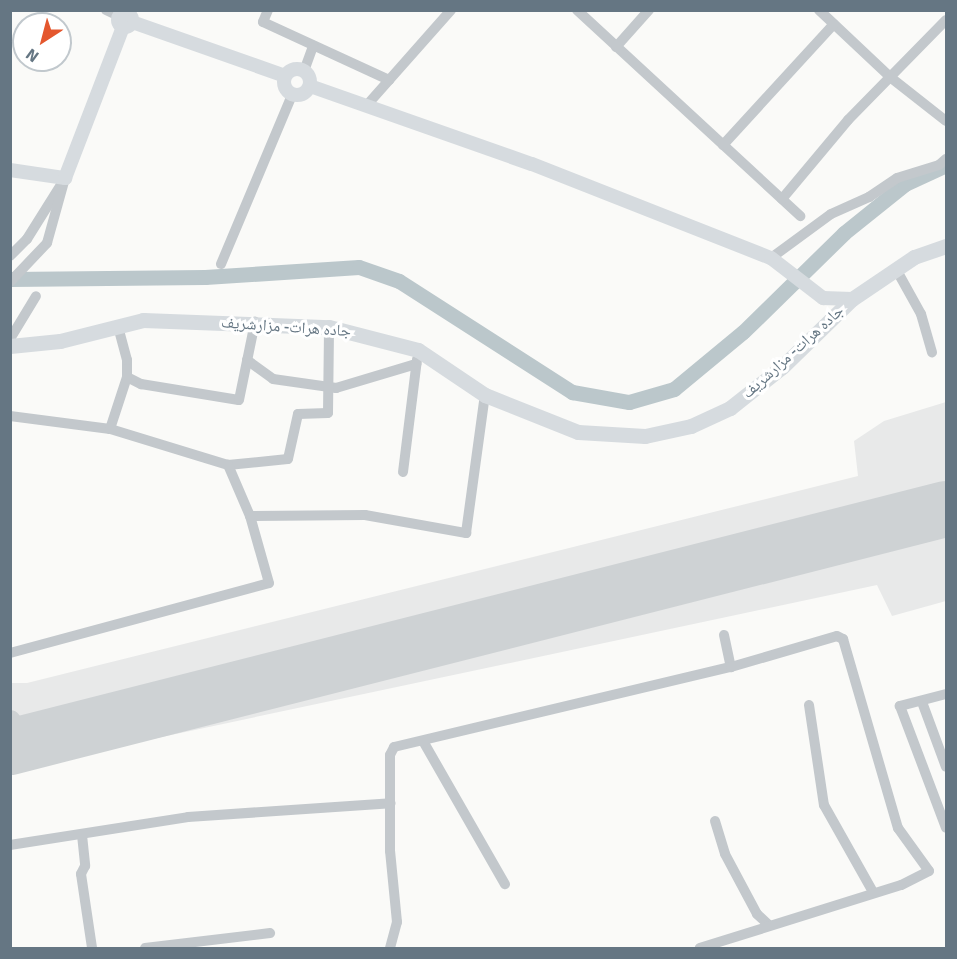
<!DOCTYPE html>
<meta charset="utf-8">
<style>
body{margin:0}
#map{position:relative;width:957px;height:959px;overflow:hidden;background:#fafaf8;font-family:Signika,"Noto Naskh Arabic",sans-serif}
div>[style]{position:absolute}
.built>*{inset:0;background:#e8e9e9}
.river>*{height:15px;margin:-7.5px;padding:0 7.5px;transform-origin:7.5px;border-radius:7.5px;background:#bbc7cb}
.taxiway>*{height:22px;margin:-11px;padding:0 11px;transform-origin:11px;border-radius:11px;background:#ced2d4}
.runway>*{height:56px;margin:-28px;padding:0 28px;transform-origin:28px;border-radius:28px;background:#ced2d4}
.minor>*{height:10px;margin:-5px;padding:0 5px;transform-origin:5px;border-radius:5px;background:#c3c8cc}
.major>*{height:14px;margin:-7px;padding:0 7px;transform-origin:7px;border-radius:7px;background:#d6dbdf}
.major>.ring{margin:-7px;padding:0;box-sizing:content-box;background:none;border:14px solid #d6dbdf;border-radius:50%}
.highway>*{height:15px;margin:-7.5px;padding:0 7.5px;transform-origin:7.5px;border-radius:7.5px;background:#d6dbdf}
span{translate:-50% -50%;white-space:nowrap;text-align:center;line-height:1.15;-webkit-text-stroke:6px #fff;paint-order:stroke}
.street-label{font-size:16px;color:#657683}
.frame{position:absolute;inset:0;border:12px solid #657683;pointer-events:none}
.north{position:absolute;left:12px;top:12px;width:60px;height:60px;box-sizing:border-box;background:#fff;border:2px solid #c1c8cd;border-radius:50%;rotate:216deg;font-size:16px;font-weight:700;line-height:24px;text-align:center;color:#657683}
.north::after{content:'';display:block;margin:auto;width:21px;height:27px;background:#e4572e;clip-path:polygon(50% 0,100% 100%,50% 72%,0 100%)}
</style>
<div id="map">
<div class="built">
<div style="clip-path:polygon(946px 402px,946px 601px,892px 616px,877px 585px,11px 769px,11px 683px,27px 683px,858px 476px,854px 441px,884px 421px)"></div>
</div>
<div class="river">
<div style="left:10px;top:279px;width:195px;rotate:-0.6deg"></div>
<div style="left:205px;top:277px;width:154px;rotate:-3.7deg"></div>
<div style="left:359px;top:267px;width:42px;rotate:19.3deg"></div>
<div style="left:399px;top:281px;width:206px;rotate:32.7deg"></div>
<div style="left:572px;top:392px;width:58px;rotate:10deg"></div>
<div style="left:629px;top:402px;width:47px;rotate:-16.1deg"></div>
<div style="left:674px;top:389px;width:89px;rotate:-39.6deg"></div>
<div style="left:743px;top:332px;width:141px;rotate:-44.4deg"></div>
<div style="left:844px;top:233px;width:78px;rotate:-38.8deg"></div>
<div style="left:905px;top:184px;width:43px;rotate:-24.8deg"></div>
</div>
<div class="taxiway">
<div style="left:10px;top:721px;width:26px;rotate:62deg"></div>
</div>
<div class="runway">
<div style="left:10px;top:747px;width:966px;rotate:-14.27deg"></div>
</div>
<div class="minor">
<div style="left:106px;top:10px;width:14px;rotate:25deg"></div>
<div style="left:268px;top:10px;width:13px;rotate:113deg"></div>
<div style="left:263px;top:22px;width:139px;rotate:24.7deg"></div>
<div style="left:577px;top:10px;width:304px;rotate:42.7deg"></div>
<div style="left:819px;top:10px;width:98px;rotate:43.3deg"></div>
<div style="left:890px;top:77px;width:71px;rotate:38.2deg"></div>
<div style="left:128px;top:13px;width:3px;rotate:-72deg"></div>
<div style="left:616px;top:47px;width:50px;rotate:-48.3deg"></div>
<div style="left:304px;top:71px;width:27px;rotate:-70deg"></div>
<div style="left:367px;top:105px;width:127px;rotate:-48.5deg"></div>
<div style="left:723px;top:145px;width:164px;rotate:-47.5deg"></div>
<div style="left:782px;top:199px;width:103px;rotate:-50.1deg"></div>
<div style="left:848px;top:120px;width:140px;rotate:-45.6deg"></div>
<div style="left:10px;top:256px;width:24px;rotate:-45deg"></div>
<div style="left:27px;top:239px;width:66px;rotate:-58deg"></div>
<div style="left:771px;top:258px;width:74px;rotate:-36.3deg"></div>
<div style="left:831px;top:214px;width:42px;rotate:-24.1deg"></div>
<div style="left:869px;top:197px;width:34px;rotate:-34deg"></div>
<div style="left:897px;top:178px;width:44px;rotate:-17.2deg"></div>
<div style="left:939px;top:165px;width:9px;rotate:-41deg"></div>
<div style="left:221px;top:264px;width:183px;rotate:-67.2deg"></div>
<div style="left:896px;top:269px;width:51px;rotate:60.9deg"></div>
<div style="left:921px;top:314px;width:40px;rotate:74deg"></div>
<div style="left:10px;top:282px;width:54px;rotate:-46.5deg"></div>
<div style="left:47px;top:243px;width:67px;rotate:-74.5deg"></div>
<div style="left:10px;top:339px;width:50px;rotate:-58.8deg"></div>
<div style="left:247px;top:360px;width:32px;rotate:36deg"></div>
<div style="left:273px;top:379px;width:64px;rotate:8.1deg"></div>
<div style="left:336px;top:388px;width:84px;rotate:-16.7deg"></div>
<div style="left:127px;top:377px;width:16px;rotate:27deg"></div>
<div style="left:141px;top:384px;width:99px;rotate:9.3deg"></div>
<div style="left:239px;top:400px;width:80px;rotate:-78.4deg"></div>
<div style="left:10px;top:416px;width:101px;rotate:7.4deg"></div>
<div style="left:228px;top:465px;width:60px;rotate:-5.7deg"></div>
<div style="left:288px;top:459px;width:46px;rotate:-77.5deg"></div>
<div style="left:298px;top:414px;width:30px;rotate:-2deg"></div>
<div style="left:328px;top:413px;width:86px;rotate:-89.3deg"></div>
<div style="left:403px;top:472px;width:114px;rotate:-82.9deg"></div>
<div style="left:250px;top:516px;width:115px;rotate:-0.5deg"></div>
<div style="left:365px;top:515px;width:103px;rotate:10.1deg"></div>
<div style="left:466px;top:533px;width:139px;rotate:-82.2deg"></div>
<div style="left:724px;top:635px;width:33px;rotate:78deg"></div>
<div style="left:10px;top:653px;width:268px;rotate:-15.1deg"></div>
<div style="left:269px;top:583px;width:70px;rotate:-105.8deg"></div>
<div style="left:250px;top:516px;width:56px;rotate:-113.3deg"></div>
<div style="left:228px;top:465px;width:123px;rotate:-163deg"></div>
<div style="left:110px;top:429px;width:55px;rotate:-71.9deg"></div>
<div style="left:127px;top:377px;width:17px;rotate:-90deg"></div>
<div style="left:127px;top:360px;width:35px;rotate:-105deg"></div>
<div style="left:946px;top:694px;width:48px;rotate:165.4deg"></div>
<div style="left:900px;top:706px;width:130px;rotate:69.3deg"></div>
<div style="left:922px;top:702px;width:69px;rotate:69.7deg"></div>
<div style="left:809px;top:705px;width:101px;rotate:81.5deg"></div>
<div style="left:824px;top:805px;width:100px;rotate:60.6deg"></div>
<div style="left:423px;top:741px;width:165px;rotate:60.2deg"></div>
<div style="left:715px;top:821px;width:34px;rotate:73deg"></div>
<div style="left:725px;top:854px;width:68px;rotate:61.9deg"></div>
<div style="left:757px;top:914px;width:16px;rotate:43deg"></div>
<div style="left:82px;top:835px;width:31px;rotate:84deg"></div>
<div style="left:85px;top:866px;width:9px;rotate:117deg"></div>
<div style="left:81px;top:874px;width:75px;rotate:81.5deg"></div>
<div style="left:10px;top:845px;width:180px;rotate:-8.9deg"></div>
<div style="left:188px;top:817px;width:203px;rotate:-3.9deg"></div>
<div style="left:145px;top:948px;width:126px;rotate:-6.8deg"></div>
<div style="left:390px;top:948px;width:27px;rotate:-75deg"></div>
<div style="left:397px;top:922px;width:71px;rotate:-95.6deg"></div>
<div style="left:390px;top:851px;width:96px;rotate:-90deg"></div>
<div style="left:390px;top:755px;width:9px;rotate:-63deg"></div>
<div style="left:394px;top:747px;width:346px;rotate:-13.4deg"></div>
<div style="left:731px;top:667px;width:110px;rotate:-16.3deg"></div>
<div style="left:837px;top:636px;width:7px;rotate:27deg"></div>
<div style="left:843px;top:639px;width:197px;rotate:73.8deg"></div>
<div style="left:898px;top:828px;width:53px;rotate:54.2deg"></div>
<div style="left:929px;top:871px;width:31px;rotate:153deg"></div>
<div style="left:901px;top:885px;width:211px;rotate:162.6deg"></div>
</div>
<div class="major">
<div class="ring" style="left:118px;top:13px;width:0;height:0"></div>
<div style="left:132px;top:22px;width:162px;rotate:19.4deg"></div>
<div class="ring" style="left:284px;top:69px;width:12px;height:12px"></div>
<div style="left:310px;top:86px;width:235px;rotate:19.4deg"></div>
<div style="left:532px;top:164px;width:257px;rotate:21.5deg"></div>
<div style="left:771px;top:258px;width:66px;rotate:37.6deg"></div>
<div style="left:823px;top:298px;width:29px;rotate:2deg"></div>
<div style="left:10px;top:170px;width:56px;rotate:8.3deg"></div>
<div style="left:65px;top:178px;width:162px;rotate:-69deg"></div>
</div>
<div class="highway">
<div style="left:10px;top:346px;width:50px;rotate:-5.7deg"></div>
<div style="left:60px;top:341px;width:86px;rotate:-14.2deg"></div>
<div style="left:143px;top:320px;width:186px;rotate:2.2deg"></div>
<div style="left:329px;top:327px;width:92px;rotate:14.5deg"></div>
<div style="left:418px;top:350px;width:81px;rotate:33.9deg"></div>
<div style="left:485px;top:395px;width:100px;rotate:21.7deg"></div>
<div style="left:578px;top:432px;width:67px;rotate:3.4deg"></div>
<div style="left:645px;top:436px;width:47px;rotate:-12.3deg"></div>
<div style="left:691px;top:426px;width:43px;rotate:-24.8deg"></div>
<div style="left:730px;top:408px;width:66px;rotate:-38.3deg"></div>
<div style="left:782px;top:367px;width:98px;rotate:-44.2deg"></div>
<div style="left:852px;top:299px;width:75px;rotate:-34.1deg"></div>
<div style="left:914px;top:257px;width:34px;rotate:-19deg"></div>
</div>
<div class="street-label">
<span style="left:286px;top:327px;rotate:4deg">جاده هرات- مزارشریف</span>
<span style="left:793px;top:352px;rotate:-42deg">جاده هرات- مزارشریف</span>
</div>
<div class="frame"></div>
<div class="north">N</div>
</div>
